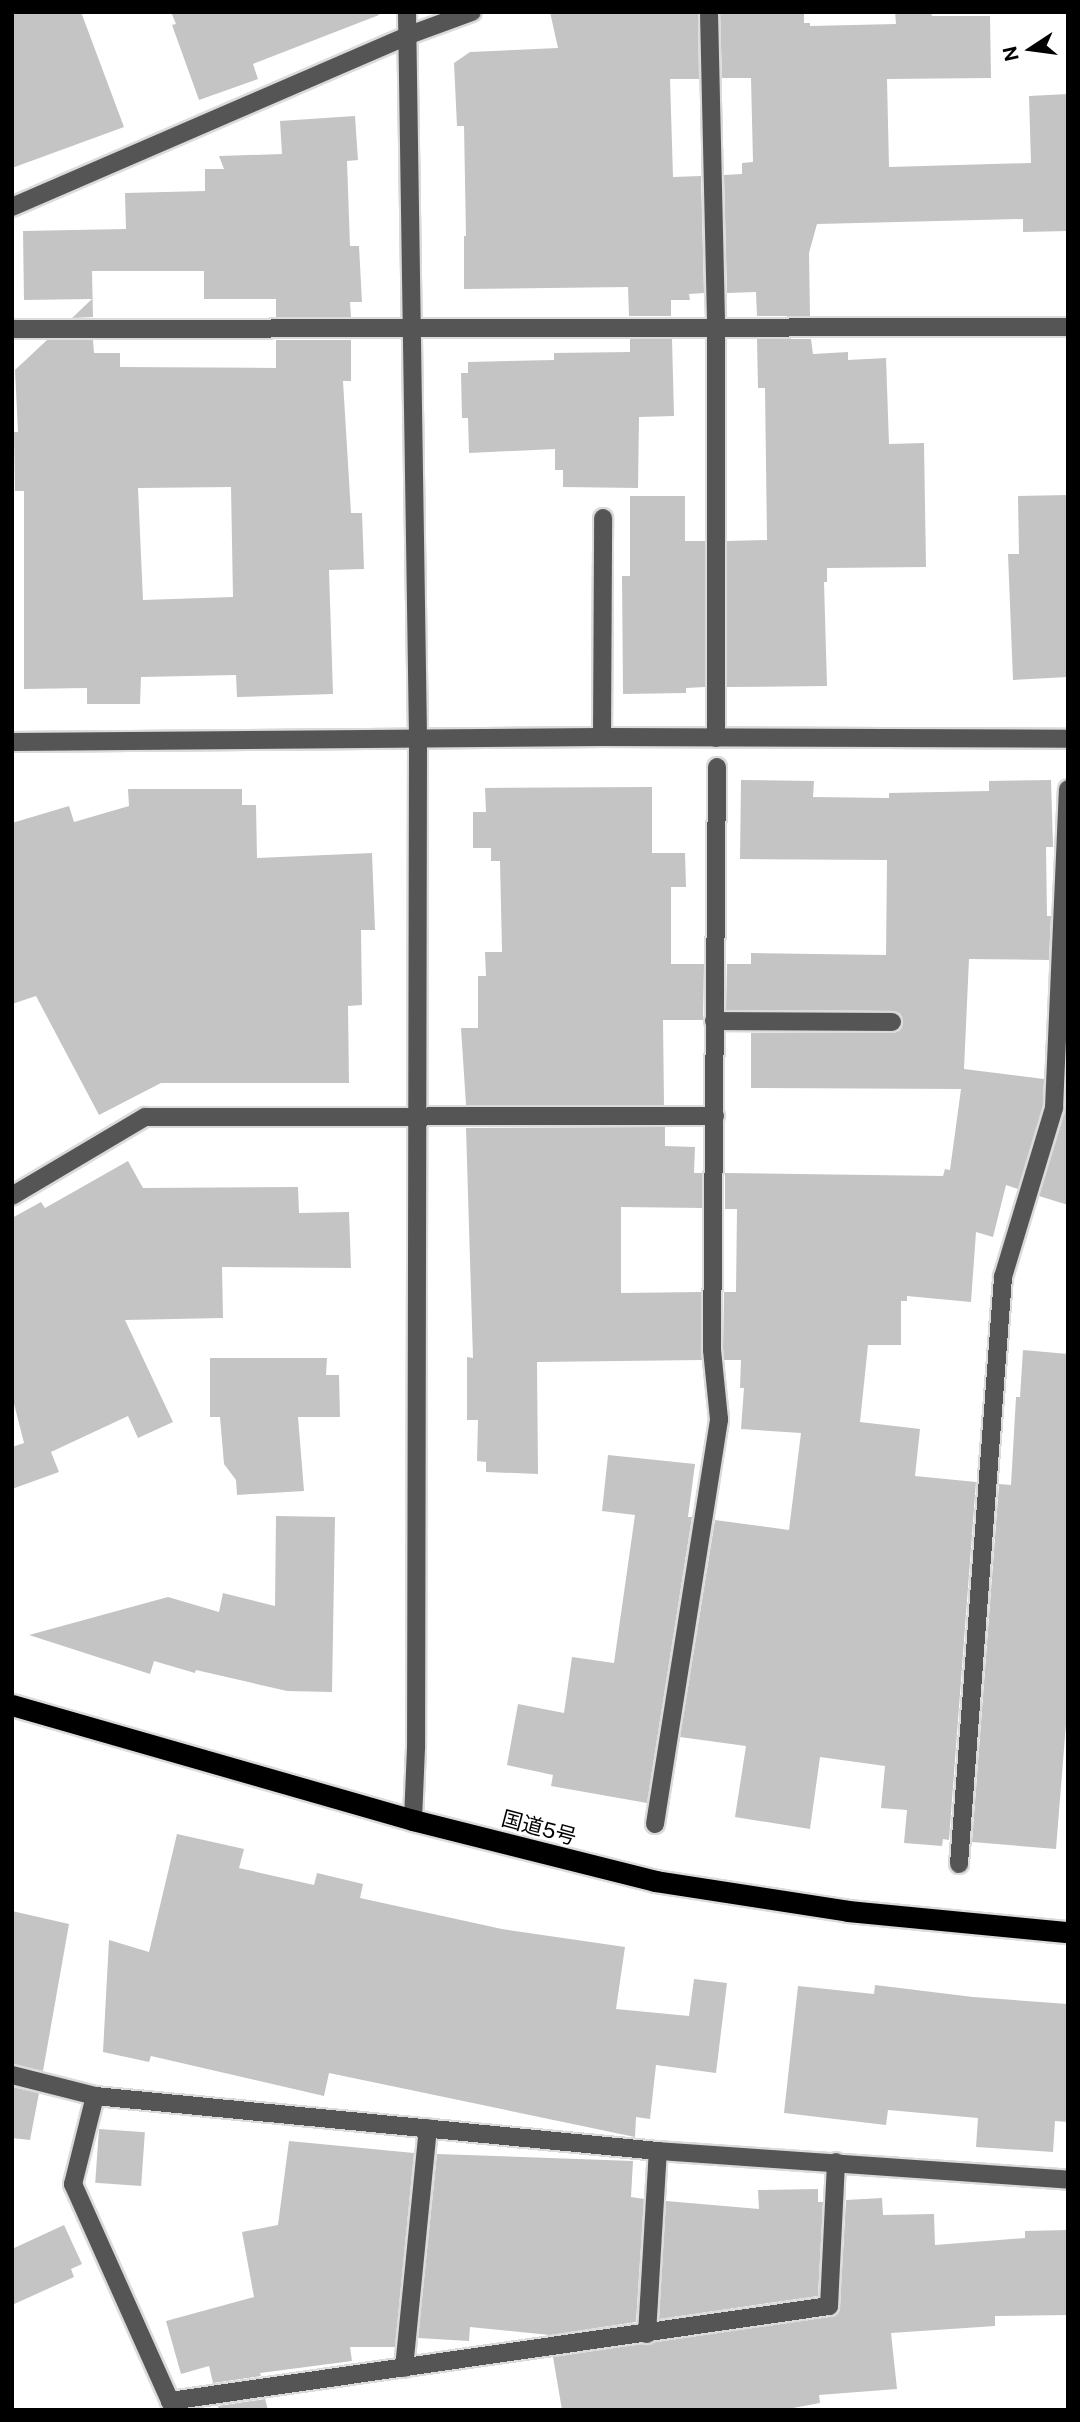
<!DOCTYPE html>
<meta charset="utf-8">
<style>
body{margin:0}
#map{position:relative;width:1080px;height:2422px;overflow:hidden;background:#fff;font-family:"Public Sans","Noto Sans JP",sans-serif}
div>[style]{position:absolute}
.building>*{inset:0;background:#c4c4c4;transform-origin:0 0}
.roads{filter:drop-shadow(2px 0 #dbdbdb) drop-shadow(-2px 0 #dbdbdb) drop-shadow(0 2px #dbdbdb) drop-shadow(0 -2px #dbdbdb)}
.minor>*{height:18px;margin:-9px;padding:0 9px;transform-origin:9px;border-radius:9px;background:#555}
.highway>*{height:21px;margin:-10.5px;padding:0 10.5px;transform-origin:10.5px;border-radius:10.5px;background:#000}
.rail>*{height:5px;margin-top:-2.5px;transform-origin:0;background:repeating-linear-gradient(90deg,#000 0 10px,transparent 0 13.5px)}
span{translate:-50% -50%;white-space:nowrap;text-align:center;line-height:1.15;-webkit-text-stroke:5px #fff;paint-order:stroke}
.street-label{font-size:21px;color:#000}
.frame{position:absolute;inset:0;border:14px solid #000;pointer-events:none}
.north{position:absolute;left:996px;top:14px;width:70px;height:70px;-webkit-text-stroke:5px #fff;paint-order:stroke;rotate:257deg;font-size:19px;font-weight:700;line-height:28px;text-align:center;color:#000}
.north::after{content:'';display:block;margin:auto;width:24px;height:32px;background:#000;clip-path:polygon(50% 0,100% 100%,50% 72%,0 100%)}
</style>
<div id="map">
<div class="building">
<div style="clip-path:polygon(12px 12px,81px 12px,124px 127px,12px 168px)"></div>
<div style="clip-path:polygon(171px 12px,378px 12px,379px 15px,253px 64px,258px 79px,199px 100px,172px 25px,176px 24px)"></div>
<div style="clip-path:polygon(550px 12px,698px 12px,699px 79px,670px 79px,673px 177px,701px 176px,704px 293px,689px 294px,690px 300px,671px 300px,671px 316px,629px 316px,628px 287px,464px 289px,464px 236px,466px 236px,464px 126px,457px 126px,454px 63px,470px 52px,558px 48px)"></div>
<div style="clip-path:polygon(720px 12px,804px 12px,804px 23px,810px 23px,810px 26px,896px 24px,895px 12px,931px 12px,932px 16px,990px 16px,991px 78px,887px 79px,889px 167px,1031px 163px,1029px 96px,1068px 94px,1068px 231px,1023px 232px,1023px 219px,817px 224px,809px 253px,810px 316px,757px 316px,756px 292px,727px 293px,724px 175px,742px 174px,742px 163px,753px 162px,751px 78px,722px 78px)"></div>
<div style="clip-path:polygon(355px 116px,358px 160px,347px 161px,350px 246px,359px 246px,362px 302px,350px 302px,351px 317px,276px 317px,276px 299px,204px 299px,204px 271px,92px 271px,93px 317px,72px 318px,92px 299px,24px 300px,23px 231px,126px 229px,125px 193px,205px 191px,205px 169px,224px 169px,219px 156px,282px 154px,280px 121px)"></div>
<div style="clip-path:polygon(630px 339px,672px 339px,674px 416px,639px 417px,638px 488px,563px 487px,563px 470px,555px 470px,555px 449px,469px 453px,468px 418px,462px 418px,461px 373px,468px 373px,468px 362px,554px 360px,554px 353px,630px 352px)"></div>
<div style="clip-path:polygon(757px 339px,811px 339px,813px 354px,848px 352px,848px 360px,886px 358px,889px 444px,924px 443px,926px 567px,827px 568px,827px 582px,824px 582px,827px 686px,727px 687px,727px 541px,767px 540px,765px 388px,758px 388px)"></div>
<div style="clip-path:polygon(evenodd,47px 340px,93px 340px,94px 353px,120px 353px,120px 367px,276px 368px,276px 340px,351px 340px,351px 381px,343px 381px,351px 513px,362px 513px,364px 569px,329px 570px,333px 694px,237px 697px,236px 675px,141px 677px,140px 704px,87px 704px,87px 688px,24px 689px,24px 491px,15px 491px,14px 432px,18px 432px,15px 370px,47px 340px,231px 487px,233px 597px,143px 600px,138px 488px,231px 487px)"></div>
<div style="clip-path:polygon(1068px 495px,1068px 677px,1013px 680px,1008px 554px,1019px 554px,1018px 496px)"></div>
<div style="clip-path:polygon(630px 496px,685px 496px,685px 541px,705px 541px,705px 687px,686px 688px,686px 693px,623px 694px,622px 576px,630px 576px)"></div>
<div style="clip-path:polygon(741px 780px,814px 781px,813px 797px,889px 798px,889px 793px,989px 791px,989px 781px,1051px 780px,1053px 847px,1046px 847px,1047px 916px,1051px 916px,1049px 960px,969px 959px,964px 1069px,1044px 1079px,1043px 1106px,1018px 1189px,1006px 1185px,993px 1237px,976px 1232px,971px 1302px,907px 1296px,907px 1301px,901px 1301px,901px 1345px,868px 1345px,860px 1422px,920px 1429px,915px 1476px,976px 1482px,949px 1840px,943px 1839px,942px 1846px,904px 1843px,907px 1810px,881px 1808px,885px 1766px,820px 1757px,810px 1829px,735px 1817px,746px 1746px,680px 1737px,715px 1520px,789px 1530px,801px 1433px,741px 1429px,744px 1388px,740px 1388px,741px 1360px,724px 1360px,723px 1349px,724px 1292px,736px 1292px,737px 1209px,725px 1209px,725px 1173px,943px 1176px,945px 1169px,950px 1170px,961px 1089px,751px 1088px,751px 1033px,892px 1033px,901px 1028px,903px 1021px,898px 1013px,892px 1011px,726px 1010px,727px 964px,751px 964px,751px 953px,886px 955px,887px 860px,740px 859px)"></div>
<div style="clip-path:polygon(652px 787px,652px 853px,685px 853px,686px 887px,671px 887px,671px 964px,704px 964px,703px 1020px,663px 1020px,664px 1105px,466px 1105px,461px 1028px,478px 1028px,478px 976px,486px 976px,485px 952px,502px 952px,500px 861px,491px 861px,491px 848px,473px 848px,473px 812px,486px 812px,485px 788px)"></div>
<div style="clip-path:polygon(128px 789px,242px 789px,242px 805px,256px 805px,257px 858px,372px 853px,375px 930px,361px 930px,362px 1005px,348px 1006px,349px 1083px,161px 1083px,99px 1115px,36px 996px,12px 1004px,12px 823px,69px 806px,74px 822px,129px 806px)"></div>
<div style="clip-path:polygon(1067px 1082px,1068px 1082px,1068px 1205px,1039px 1196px,1065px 1111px)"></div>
<div style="clip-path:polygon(665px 1127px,665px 1146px,695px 1147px,694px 1173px,702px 1173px,702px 1208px,621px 1207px,621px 1293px,701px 1292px,702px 1360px,537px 1362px,538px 1474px,486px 1472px,486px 1462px,477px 1461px,478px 1420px,467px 1420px,467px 1357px,473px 1358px,466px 1128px)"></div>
<div style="clip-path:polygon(128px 1161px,143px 1188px,298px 1187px,299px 1213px,349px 1212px,351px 1268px,222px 1267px,223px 1318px,125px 1320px,173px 1422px,138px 1438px,128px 1416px,51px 1452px,59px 1472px,12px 1489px,12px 1447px,24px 1443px,12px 1396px,12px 1218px,41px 1202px,45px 1208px)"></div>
<div style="clip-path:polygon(1023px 1350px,1068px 1354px,1068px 1699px,1056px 1849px,972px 1842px,999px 1484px,1011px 1485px,1016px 1397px,1020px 1397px)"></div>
<div style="clip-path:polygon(210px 1358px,327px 1358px,326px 1375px,339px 1375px,340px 1417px,298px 1417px,304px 1491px,237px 1495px,236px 1480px,224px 1464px,220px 1417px,210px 1417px)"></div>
<div style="clip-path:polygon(608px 1455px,695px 1464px,688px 1517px,692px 1517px,647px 1803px,551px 1786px,553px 1775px,507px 1765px,518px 1704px,564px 1713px,572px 1657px,614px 1663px,635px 1515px,602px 1511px)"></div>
<div style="clip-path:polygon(276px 1516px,335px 1517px,332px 1692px,287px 1691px,196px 1670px,195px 1673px,154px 1661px,150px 1674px,29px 1635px,168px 1597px,219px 1612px,223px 1593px,275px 1606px)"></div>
<div style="clip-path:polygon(177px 1834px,244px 1849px,239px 1868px,314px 1885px,317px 1873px,363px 1884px,360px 1898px,502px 1929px,625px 1947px,616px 2009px,689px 2016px,694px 1979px,727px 1983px,716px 2073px,656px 2065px,650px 2119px,636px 2117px,635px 2137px,329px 2073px,324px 2096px,151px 2056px,149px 2062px,103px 2052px,109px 1940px,149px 1952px)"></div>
<div style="clip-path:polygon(12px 1911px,69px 1924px,43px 2071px,12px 2064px)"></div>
<div style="clip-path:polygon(875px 1985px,973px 1997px,1068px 2004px,1068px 2122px,1055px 2121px,1053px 2152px,976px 2147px,978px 2118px,888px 2110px,886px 2125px,784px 2113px,798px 1986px,874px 1994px)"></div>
<div style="clip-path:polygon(12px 2087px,39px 2093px,30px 2140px,12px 2138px)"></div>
<div style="left:99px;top:2129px;width:46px;height:54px;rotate:4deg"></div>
<div style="clip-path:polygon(289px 2141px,414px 2153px,395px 2347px,350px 2347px,352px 2361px,260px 2373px,261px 2376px,213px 2383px,209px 2366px,181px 2374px,166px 2321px,254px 2297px,242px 2232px,278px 2225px)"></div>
<div style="clip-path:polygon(437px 2154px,633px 2161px,631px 2197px,644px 2199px,636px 2322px,550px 2335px,470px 2327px,469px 2341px,418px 2338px)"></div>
<div style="clip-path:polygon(818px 2189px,818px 2202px,823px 2202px,818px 2296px,659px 2319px,666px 2201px,759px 2209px,758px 2190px)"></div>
<div style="clip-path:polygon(882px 2198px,883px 2215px,934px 2214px,935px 2245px,1025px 2238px,1025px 2231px,1068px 2230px,1068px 2315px,995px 2316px,995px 2326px,891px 2333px,897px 2389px,819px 2395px,820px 2403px,782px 2410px,562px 2410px,553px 2357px,835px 2316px,840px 2307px,846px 2200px)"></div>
<div style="clip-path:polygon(64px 2225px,82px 2264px,71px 2269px,74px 2277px,12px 2305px,12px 2249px)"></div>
<div style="clip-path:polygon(265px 2399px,268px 2410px,219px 2410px,218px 2406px)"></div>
</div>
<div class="roads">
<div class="minor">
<div style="left:407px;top:12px;width:727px;rotate:89.13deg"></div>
<div style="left:418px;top:739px;width:1009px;rotate:90.11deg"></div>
<div style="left:416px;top:1748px;width:72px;rotate:92.4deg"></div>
<div style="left:709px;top:12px;width:315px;rotate:88.7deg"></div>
<div style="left:716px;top:327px;width:411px;rotate:90deg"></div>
<div style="left:12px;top:207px;width:433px;rotate:-23.4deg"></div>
<div style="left:409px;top:35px;width:67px;rotate:-20.1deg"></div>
<div style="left:12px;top:329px;width:1056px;rotate:-0.11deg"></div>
<div style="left:602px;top:737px;width:219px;rotate:-89.7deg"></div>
<div style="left:12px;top:742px;width:590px;rotate:-0.49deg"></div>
<div style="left:602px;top:737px;width:466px;rotate:0.2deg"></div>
<div style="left:714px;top:1021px;width:178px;rotate:0.3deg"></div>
<div style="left:12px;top:1196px;width:155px;rotate:-30.7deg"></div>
<div style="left:145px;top:1117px;width:570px;rotate:-0.1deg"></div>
<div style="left:655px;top:1824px;width:410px;rotate:-81deg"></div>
<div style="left:719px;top:1419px;width:69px;rotate:-95.8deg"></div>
<div style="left:712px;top:1350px;width:583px;rotate:-89.51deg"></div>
<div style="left:959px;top:1864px;width:589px;rotate:-85.71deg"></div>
<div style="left:1003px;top:1277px;width:177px;rotate:-73.2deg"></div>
<div style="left:1054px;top:1108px;width:319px;rotate:-87.5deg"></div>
<div style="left:12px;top:2075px;width:86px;rotate:14.2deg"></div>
<div style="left:95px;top:2096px;width:566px;rotate:5.58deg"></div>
<div style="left:658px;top:2151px;width:411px;rotate:4deg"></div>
<div style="left:95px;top:2096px;width:91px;rotate:104deg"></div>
<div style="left:73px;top:2184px;width:238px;rotate:65.9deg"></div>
<div style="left:647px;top:2334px;width:183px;rotate:-86.6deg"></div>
<div style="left:404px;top:2368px;width:241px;rotate:-84.3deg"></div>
<div style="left:174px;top:2410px;width:10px;rotate:-114deg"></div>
<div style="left:170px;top:2401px;width:666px;rotate:-8.2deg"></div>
<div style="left:829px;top:2306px;width:144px;rotate:-87.2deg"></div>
</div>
<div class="highway">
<div style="left:12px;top:1705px;width:417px;rotate:16deg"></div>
<div style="left:413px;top:1820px;width:250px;rotate:14.1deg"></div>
<div style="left:655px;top:1881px;width:195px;rotate:8.8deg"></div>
<div style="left:848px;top:1911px;width:221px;rotate:5.5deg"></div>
</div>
</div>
<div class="rail">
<div style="left:1067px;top:2410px;width:1px"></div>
</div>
<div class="street-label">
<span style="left:539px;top:1828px;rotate:15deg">国道5号</span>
</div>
<div class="frame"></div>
<div class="north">N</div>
</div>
